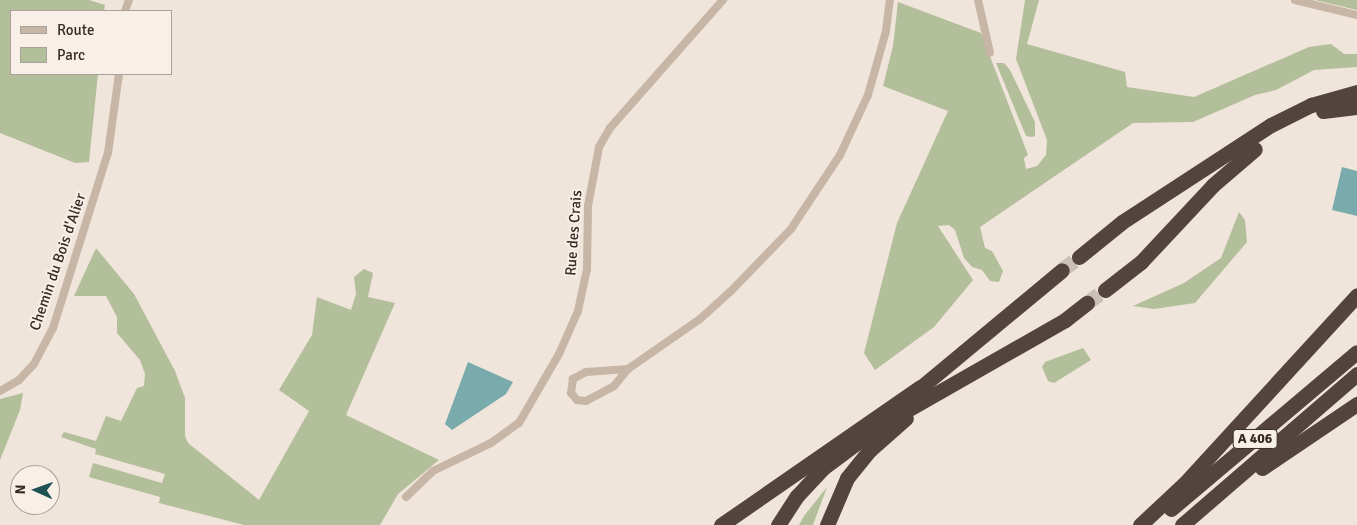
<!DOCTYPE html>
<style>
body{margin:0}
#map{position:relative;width:1357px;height:525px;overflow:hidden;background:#f0e5da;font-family:Signika,sans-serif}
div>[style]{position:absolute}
.green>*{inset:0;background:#b3be9a}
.water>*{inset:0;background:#7aabac}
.highway-tunnel>*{height:15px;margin-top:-7.5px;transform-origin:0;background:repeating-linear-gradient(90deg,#cac0b6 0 15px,transparent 0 23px)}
.street>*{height:8px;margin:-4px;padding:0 4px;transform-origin:4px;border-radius:4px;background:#c7b5a6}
.highway>*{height:15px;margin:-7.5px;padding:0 7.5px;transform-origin:7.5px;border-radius:7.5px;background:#54443e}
span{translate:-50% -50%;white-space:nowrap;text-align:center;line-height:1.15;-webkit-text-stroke:4px #f8efe6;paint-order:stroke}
.shield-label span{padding:1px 4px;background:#f8efe6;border:1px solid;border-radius:4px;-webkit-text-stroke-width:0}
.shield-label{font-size:14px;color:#342b27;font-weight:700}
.street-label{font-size:15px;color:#342b27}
.legend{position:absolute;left:10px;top:10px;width:162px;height:65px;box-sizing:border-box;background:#f8efe6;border:1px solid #aaa19a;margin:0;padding:6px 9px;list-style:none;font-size:15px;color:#342b27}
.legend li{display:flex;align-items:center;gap:10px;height:25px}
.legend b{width:25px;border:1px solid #aaa19a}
.north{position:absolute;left:10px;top:465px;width:50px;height:50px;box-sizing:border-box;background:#f8efe6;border:1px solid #aaa19a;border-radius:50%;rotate:272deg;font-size:14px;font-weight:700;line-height:20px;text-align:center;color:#342b27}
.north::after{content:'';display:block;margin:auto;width:18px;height:22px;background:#1e5153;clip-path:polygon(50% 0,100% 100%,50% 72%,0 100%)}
</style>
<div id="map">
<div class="green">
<div style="clip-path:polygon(0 0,89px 0,105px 5px,104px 11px,11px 11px,11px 74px,98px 74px,89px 162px,75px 163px,0 133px)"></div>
<div style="clip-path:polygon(1025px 0,1039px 0,1027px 44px,1125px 72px,1127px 87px,1194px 97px,1309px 47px,1331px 44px,1344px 54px,1357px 54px,1357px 67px,1314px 70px,1276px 90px,1255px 95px,1193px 122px,1133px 123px,980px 227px,985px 248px,992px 251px,1003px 271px,999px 282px,990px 281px,982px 270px,972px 267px,964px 258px,955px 230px,949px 225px,938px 226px,973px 280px,934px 327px,875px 370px,864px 353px,897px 223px,948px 111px,883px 86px,893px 46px,898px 2px,981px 33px,1028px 155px,1024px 158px,1026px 169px,1037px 166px,1046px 155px,1047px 140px,1016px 59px)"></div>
<div style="clip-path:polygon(1315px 0,1357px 0,1357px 10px)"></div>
<div style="clip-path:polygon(996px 63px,1004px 63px,1010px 70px,1035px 122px,1035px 136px,1032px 137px,1026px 136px)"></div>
<div style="clip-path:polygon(1239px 212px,1245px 220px,1247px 242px,1195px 303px,1154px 309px,1133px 306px,1184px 283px,1221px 258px)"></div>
<div style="clip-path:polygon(96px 248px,134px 294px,175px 371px,185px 398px,185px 436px,188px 443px,259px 500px,309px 411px,279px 390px,312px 335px,317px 297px,351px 310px,356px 294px,354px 277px,364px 269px,373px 273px,368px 297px,395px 303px,346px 415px,439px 460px,398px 494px,380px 525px,244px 525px,159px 503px,160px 497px,89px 477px,93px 463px,162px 483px,165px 474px,95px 454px,96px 449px,61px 437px,64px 432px,96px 441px,106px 416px,121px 421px,137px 388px,144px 386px,145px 374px,140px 360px,117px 333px,117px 317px,106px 296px,74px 296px)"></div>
<div style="clip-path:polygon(1083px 348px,1091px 360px,1054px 383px,1048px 381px,1042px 367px,1045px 362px)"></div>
<div style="clip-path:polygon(23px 393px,20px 410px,0 460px,0 399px)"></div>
<div style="clip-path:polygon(827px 487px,813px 525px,799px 525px,804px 516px)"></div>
</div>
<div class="water">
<div style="clip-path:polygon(1342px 167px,1357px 171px,1357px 216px,1332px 210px)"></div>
<div style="clip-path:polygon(468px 362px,513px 382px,506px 394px,452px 430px,445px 424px)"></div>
</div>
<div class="highway-tunnel">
<div style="left:1062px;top:270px;width:21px;rotate:-37deg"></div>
<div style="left:1087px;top:303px;width:22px;rotate:-36deg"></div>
</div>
<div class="street">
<div style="left:978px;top:0;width:54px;rotate:77.2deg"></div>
<div style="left:1295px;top:0;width:64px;rotate:13.6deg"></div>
<div style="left:125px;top:11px;width:12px;rotate:-70deg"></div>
<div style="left:628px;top:369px;width:42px;rotate:175.9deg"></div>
<div style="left:586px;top:372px;width:15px;rotate:152deg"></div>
<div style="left:573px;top:379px;width:14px;rotate:98deg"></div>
<div style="left:571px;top:393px;width:9px;rotate:49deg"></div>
<div style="left:577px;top:400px;width:9px;rotate:6deg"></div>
<div style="left:586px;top:401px;width:32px;rotate:-28deg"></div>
<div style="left:614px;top:386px;width:22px;rotate:-51deg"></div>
<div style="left:628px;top:369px;width:88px;rotate:-34.8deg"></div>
<div style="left:700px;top:319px;width:42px;rotate:-42.1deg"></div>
<div style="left:731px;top:291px;width:86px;rotate:-45.9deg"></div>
<div style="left:791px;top:229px;width:89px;rotate:-56.5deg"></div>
<div style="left:840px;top:155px;width:66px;rotate:-65deg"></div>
<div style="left:868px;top:95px;width:66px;rotate:-74.3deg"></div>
<div style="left:886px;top:31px;width:31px;rotate:-83deg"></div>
<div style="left:0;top:391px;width:22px;rotate:-30deg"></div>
<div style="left:19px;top:380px;width:22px;rotate:-47deg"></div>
<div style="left:34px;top:364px;width:41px;rotate:-62.2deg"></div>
<div style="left:53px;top:328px;width:183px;rotate:-72.6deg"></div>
<div style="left:108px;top:153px;width:80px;rotate:-82.1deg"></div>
<div style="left:406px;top:497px;width:37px;rotate:-44deg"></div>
<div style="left:433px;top:471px;width:64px;rotate:-25.8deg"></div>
<div style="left:491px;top:443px;width:34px;rotate:-36deg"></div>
<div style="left:519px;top:423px;width:80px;rotate:-59.9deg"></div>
<div style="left:559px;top:354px;width:47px;rotate:-66.2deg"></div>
<div style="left:578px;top:311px;width:43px;rotate:-77.9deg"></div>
<div style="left:587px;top:269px;width:63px;rotate:-89.1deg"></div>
<div style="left:588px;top:206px;width:60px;rotate:-79.4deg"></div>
<div style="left:599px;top:147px;width:22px;rotate:-60deg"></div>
<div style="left:610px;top:128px;width:171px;rotate:-48.6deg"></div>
</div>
<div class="highway">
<div style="left:1323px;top:111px;width:34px;rotate:-7deg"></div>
<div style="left:1079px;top:257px;width:55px;rotate:-39.1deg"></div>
<div style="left:1122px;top:222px;width:178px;rotate:-33.1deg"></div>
<div style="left:1271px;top:125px;width:45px;rotate:-26.6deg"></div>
<div style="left:1311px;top:105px;width:48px;rotate:-15.8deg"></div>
<div style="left:1105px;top:290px;width:46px;rotate:-37.9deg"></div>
<div style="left:1141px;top:262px;width:105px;rotate:-46.9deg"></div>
<div style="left:1213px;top:185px;width:55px;rotate:-40.6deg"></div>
<div style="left:914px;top:393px;width:192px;rotate:-39.7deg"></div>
<div style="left:1262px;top:468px;width:115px;rotate:-34deg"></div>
<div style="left:1171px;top:509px;width:243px;rotate:-40.2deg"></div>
<div style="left:721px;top:525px;width:242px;rotate:-34.7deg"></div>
<div style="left:778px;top:525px;width:35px;rotate:-57deg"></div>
<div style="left:797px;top:496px;width:38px;rotate:-47deg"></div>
<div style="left:823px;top:468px;width:72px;rotate:-36.6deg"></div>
<div style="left:881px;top:425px;width:212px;rotate:-29.7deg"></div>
<div style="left:1065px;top:320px;width:28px;rotate:-38deg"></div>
<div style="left:827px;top:525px;width:51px;rotate:-66.9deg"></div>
<div style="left:847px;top:478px;width:36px;rotate:-51deg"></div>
<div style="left:870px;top:450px;width:48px;rotate:-41.6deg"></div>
<div style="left:1140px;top:525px;width:60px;rotate:-43deg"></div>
<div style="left:1184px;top:484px;width:256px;rotate:-47.5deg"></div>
<div style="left:1182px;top:525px;width:231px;rotate:-40.8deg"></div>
</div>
<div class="shield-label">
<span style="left:1255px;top:439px">A 406</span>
</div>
<div class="street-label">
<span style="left:574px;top:233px;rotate:-86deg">Rue des Crais</span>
<span style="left:58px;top:262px;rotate:-71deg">Chemin du Bois d'Alier</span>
</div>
<ul class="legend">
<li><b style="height:6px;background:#c7b5a6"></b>Route</li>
<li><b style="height:14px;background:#b3be9a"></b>Parc</li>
</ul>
<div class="north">N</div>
</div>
